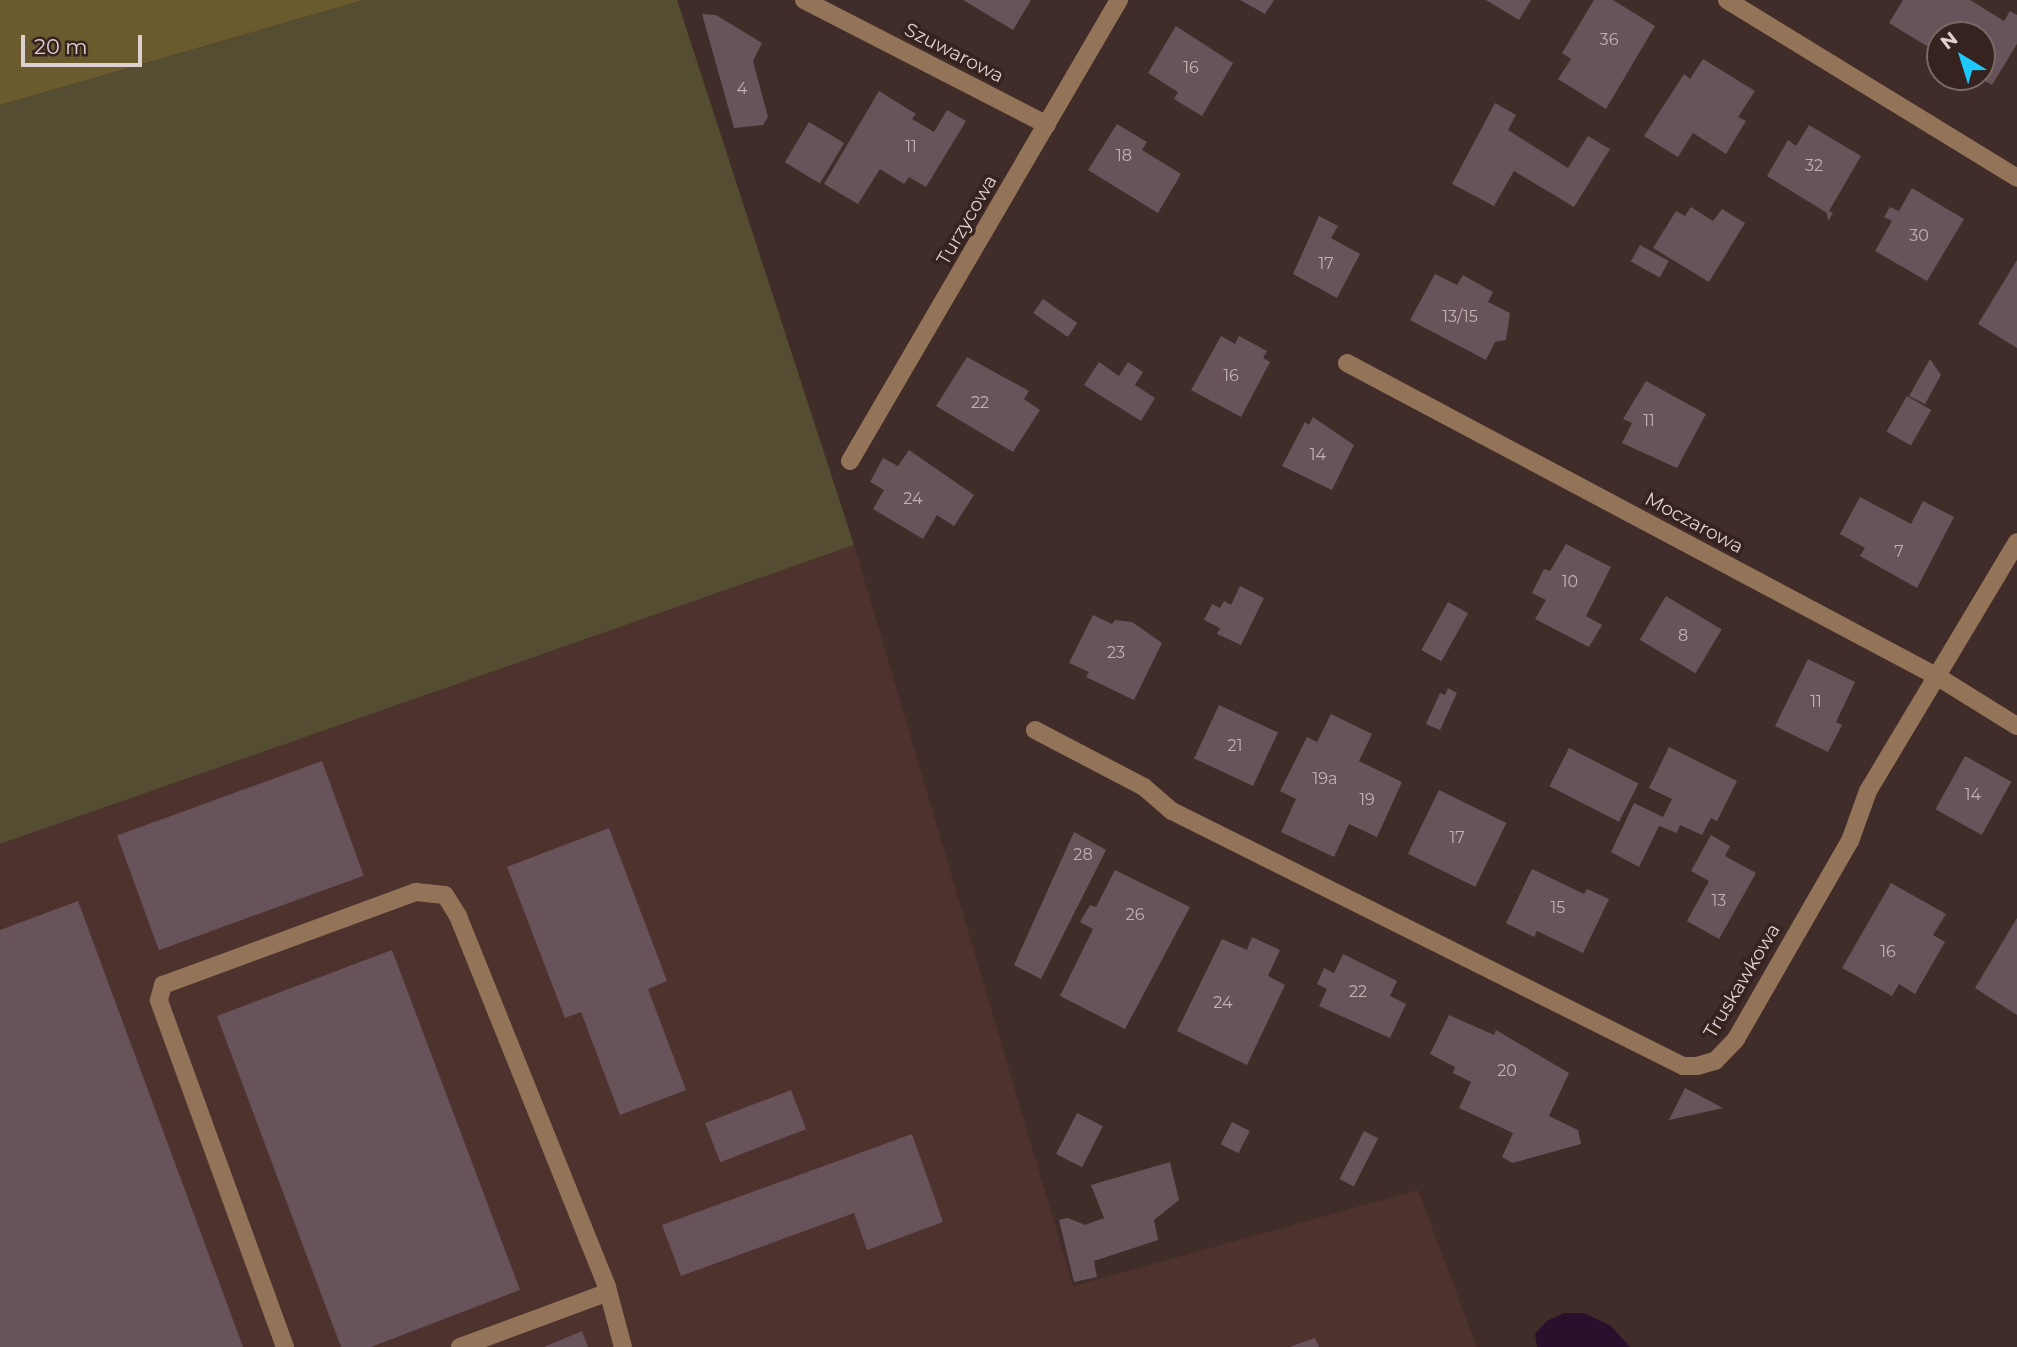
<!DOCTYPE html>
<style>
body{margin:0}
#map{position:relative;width:2017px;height:1347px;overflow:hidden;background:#402c29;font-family:Montserrat,sans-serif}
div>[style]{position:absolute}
.built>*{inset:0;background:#4d322e}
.green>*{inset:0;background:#554d32}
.forest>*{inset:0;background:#695b2e}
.water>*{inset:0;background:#2b102e}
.building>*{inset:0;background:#69535b;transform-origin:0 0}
.minor>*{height:18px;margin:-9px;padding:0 9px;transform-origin:9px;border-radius:9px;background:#947459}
span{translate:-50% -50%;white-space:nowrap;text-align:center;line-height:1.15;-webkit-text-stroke:7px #36221f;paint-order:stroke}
.number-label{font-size:16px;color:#c1b1b1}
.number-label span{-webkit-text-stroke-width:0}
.street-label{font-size:19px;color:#ded0ce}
.north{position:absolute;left:1926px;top:21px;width:70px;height:70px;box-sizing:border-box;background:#36221f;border:2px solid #796865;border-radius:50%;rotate:322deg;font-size:19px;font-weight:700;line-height:28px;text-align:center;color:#ded0ce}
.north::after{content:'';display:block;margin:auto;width:24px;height:32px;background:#1dc9fc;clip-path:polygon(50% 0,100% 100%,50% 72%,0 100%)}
.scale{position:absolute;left:21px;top:35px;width:121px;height:32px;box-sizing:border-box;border:4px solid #ded0ce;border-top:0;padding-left:9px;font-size:21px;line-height:24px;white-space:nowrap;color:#ded0ce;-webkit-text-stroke:5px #36221f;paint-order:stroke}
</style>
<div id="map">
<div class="built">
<div style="clip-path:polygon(854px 545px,1073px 1286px,1418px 1190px,1477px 1347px,0 1347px,0 844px)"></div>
</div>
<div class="green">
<div style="clip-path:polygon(364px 0,677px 0,854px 545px,0 844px,0 105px)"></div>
</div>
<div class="forest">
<div style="clip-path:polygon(0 0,364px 0,0 105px)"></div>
</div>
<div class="water">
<div style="clip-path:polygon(1564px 1313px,1584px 1313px,1611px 1326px,1630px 1347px,1537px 1347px,1535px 1334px,1547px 1321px)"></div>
</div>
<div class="building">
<div style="clip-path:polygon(963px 0,1031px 0,1013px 30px)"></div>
<div style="clip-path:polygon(1240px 0,1274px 0,1265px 14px)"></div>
<div style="clip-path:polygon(1486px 0,1531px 0,1519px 20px)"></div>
<div style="clip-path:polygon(1594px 0,1613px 0,1655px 26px,1606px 109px,1558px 79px,1571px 59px,1562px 53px)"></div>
<div style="clip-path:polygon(1903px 0,1970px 0,2004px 21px,2010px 11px,2017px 15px,2017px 44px,1992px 85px,1978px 77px,1982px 77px,1982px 35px,1940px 35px,1940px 54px,1889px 23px)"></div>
<div style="clip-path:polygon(702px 14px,716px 15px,762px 43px,753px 61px,768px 117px,763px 125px,734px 128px)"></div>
<div style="clip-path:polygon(1176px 26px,1233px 63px,1202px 116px,1174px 99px,1178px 92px,1148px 73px)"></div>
<div style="clip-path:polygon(1703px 59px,1755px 91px,1738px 117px,1746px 121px,1726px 154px,1693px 133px,1678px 157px,1644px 136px,1684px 74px,1690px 79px)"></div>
<div style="clip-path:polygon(879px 91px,916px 114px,912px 119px,934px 132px,947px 110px,966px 121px,926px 187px,909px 177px,904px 184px,880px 169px,858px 204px,824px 184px)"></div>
<div style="clip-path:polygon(1495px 103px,1516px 115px,1508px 130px,1568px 168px,1588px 136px,1610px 149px,1574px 207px,1514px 171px,1494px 206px,1452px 184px)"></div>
<div style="left:809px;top:122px;width:41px;height:47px;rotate:31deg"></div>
<div style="clip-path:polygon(1117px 124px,1147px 142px,1142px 150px,1181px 174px,1158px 213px,1088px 170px)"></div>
<div style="clip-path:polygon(1809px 125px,1861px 156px,1829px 211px,1833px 213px,1828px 221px,1827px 213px,1767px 176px,1788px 140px,1796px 146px)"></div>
<div style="clip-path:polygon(1912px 188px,1964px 219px,1927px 281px,1875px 251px,1892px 221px,1884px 217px,1890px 207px,1899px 211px)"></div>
<div style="clip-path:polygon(1691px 207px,1713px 221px,1722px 209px,1745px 223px,1709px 282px,1653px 248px,1676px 211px,1685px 216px)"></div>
<div style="clip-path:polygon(1319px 216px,1338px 226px,1331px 238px,1360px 254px,1337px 298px,1293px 274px)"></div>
<div style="left:1640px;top:245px;width:33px;height:19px;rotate:29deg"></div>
<div style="clip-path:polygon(2017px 260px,2017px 348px,1978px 324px)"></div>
<div style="clip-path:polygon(1435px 274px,1457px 285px,1463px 275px,1493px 292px,1488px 302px,1510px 313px,1506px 340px,1495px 342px,1486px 360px,1410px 320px)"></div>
<div style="left:1043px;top:299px;width:42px;height:17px;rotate:35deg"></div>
<div style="clip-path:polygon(1221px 336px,1235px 344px,1239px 336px,1267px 351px,1263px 358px,1270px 362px,1241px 417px,1191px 390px)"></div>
<div style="clip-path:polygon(967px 357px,1029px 391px,1024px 399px,1040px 410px,1013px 452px,936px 406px)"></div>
<div style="clip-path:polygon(1930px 359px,1941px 375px,1925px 404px,1909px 396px)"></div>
<div style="clip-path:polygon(1099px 362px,1119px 376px,1128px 362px,1143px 372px,1135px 385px,1155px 398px,1141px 421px,1084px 385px)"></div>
<div style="clip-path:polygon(1646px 381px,1706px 414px,1677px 468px,1622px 443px,1632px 423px,1623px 419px)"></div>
<div style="left:1907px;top:396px;width:28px;height:41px;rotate:30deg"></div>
<div style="clip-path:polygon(1313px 417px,1354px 445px,1332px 490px,1282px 466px,1305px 422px,1309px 425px)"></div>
<div style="clip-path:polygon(909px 450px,974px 495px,954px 526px,937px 515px,923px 539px,873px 509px,884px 490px,870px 482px,883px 458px,898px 466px)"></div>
<div style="clip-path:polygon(1860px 497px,1911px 524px,1923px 501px,1954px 517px,1917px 588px,1860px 556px,1865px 548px,1840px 534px)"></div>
<div style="clip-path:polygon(1566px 544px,1611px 567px,1586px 616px,1602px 625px,1589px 647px,1535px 619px,1546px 600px,1532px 593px,1544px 569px,1550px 571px)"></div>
<div style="clip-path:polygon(1240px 586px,1264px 598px,1241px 645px,1217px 634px,1220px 628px,1204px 620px,1212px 604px,1220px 608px,1224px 601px,1231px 605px)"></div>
<div style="left:1666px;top:596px;width:65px;height:51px;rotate:31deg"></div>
<div style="left:1448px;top:602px;width:23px;height:55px;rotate:29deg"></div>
<div style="clip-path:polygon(1093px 615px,1112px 624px,1115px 620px,1132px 622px,1162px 643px,1134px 700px,1086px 677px,1089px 672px,1069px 663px)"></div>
<div style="clip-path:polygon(1808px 659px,1855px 682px,1836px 722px,1842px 725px,1828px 752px,1775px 726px)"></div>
<div style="clip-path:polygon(1448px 688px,1457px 693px,1440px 730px,1426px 724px,1440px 693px,1445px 695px)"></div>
<div style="left:1219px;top:705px;width:65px;height:59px;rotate:25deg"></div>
<div style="clip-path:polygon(1331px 714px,1372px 734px,1359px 761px,1402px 782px,1377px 837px,1349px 824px,1334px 857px,1281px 832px,1296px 799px,1280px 791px,1307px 737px,1317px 742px)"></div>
<div style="clip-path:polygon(1669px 747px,1737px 781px,1717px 821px,1711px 818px,1702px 835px,1680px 825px,1677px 833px,1659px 826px,1639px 867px,1611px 852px,1634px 803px,1663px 817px,1672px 799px,1649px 788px)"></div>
<div style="left:1569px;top:748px;width:78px;height:43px;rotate:27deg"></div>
<div style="left:1965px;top:756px;width:53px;height:61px;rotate:29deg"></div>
<div style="left:322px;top:761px;width:122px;height:218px;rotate:70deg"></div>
<div style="left:1439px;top:790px;width:75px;height:71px;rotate:26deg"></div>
<div style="clip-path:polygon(609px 828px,667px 981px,648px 989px,686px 1090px,620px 1115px,581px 1012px,565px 1018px,507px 867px)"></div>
<div style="clip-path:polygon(1074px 832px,1106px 850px,1041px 979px,1014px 965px)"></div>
<div style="clip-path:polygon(1711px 835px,1730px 846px,1725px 856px,1756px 873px,1719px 939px,1687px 921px,1709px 881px,1691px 871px)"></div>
<div style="clip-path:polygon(1532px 869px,1584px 894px,1587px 889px,1609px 899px,1583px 953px,1537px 931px,1534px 937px,1506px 923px)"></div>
<div style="clip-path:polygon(1115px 870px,1190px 907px,1125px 1029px,1060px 996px,1093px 929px,1080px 922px,1090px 905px,1096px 907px)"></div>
<div style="clip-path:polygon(1891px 883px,1946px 914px,1933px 935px,1945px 942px,1915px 994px,1899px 984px,1892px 996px,1842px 968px)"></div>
<div style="clip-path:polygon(78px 901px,243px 1347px,0 1347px,0 930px)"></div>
<div style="clip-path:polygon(2017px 918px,2017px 1015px,1975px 988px)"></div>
<div style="clip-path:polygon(1252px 937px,1280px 950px,1268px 976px,1285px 985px,1247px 1065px,1177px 1031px,1222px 939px,1247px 950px)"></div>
<div style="clip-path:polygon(392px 950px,520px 1290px,371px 1347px,341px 1347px,217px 1016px)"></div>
<div style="clip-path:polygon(1343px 954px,1397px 981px,1390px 996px,1406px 1004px,1390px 1038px,1319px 1006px,1327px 989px,1317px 984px,1324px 968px,1334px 973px)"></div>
<div style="clip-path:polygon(1449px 1015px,1494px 1035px,1496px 1030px,1569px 1073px,1549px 1116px,1578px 1130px,1581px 1144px,1512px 1163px,1502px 1157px,1513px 1133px,1459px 1108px,1471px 1082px,1453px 1073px,1455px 1067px,1430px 1054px)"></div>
<div style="clip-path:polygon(1685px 1088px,1723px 1108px,1669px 1120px)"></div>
<div style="left:791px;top:1090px;width:42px;height:92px;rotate:69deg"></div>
<div style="left:1077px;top:1113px;width:29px;height:46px;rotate:27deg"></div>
<div style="left:1232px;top:1122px;width:20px;height:25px;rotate:27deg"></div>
<div style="left:1364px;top:1131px;width:16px;height:54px;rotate:27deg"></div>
<div style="clip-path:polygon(912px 1134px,943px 1222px,867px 1250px,854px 1213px,681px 1276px,662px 1225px)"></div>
<div style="clip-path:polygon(1170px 1162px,1179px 1200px,1154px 1220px,1158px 1240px,1094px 1261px,1097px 1277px,1074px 1282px,1059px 1220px,1068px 1218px,1085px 1225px,1104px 1218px,1091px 1185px)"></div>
<div style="clip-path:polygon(582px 1331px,588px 1347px,544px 1347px)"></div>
<div style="clip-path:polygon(1315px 1338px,1319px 1347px,1289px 1347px)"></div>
</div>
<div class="minor">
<div style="left:804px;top:0;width:273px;rotate:27.2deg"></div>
<div style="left:1727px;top:0;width:340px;rotate:31.5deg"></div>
<div style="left:1347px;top:363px;width:669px;rotate:27.98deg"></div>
<div style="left:1938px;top:677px;width:93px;rotate:31.8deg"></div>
<div style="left:850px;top:461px;width:534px;rotate:-59.74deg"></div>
<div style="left:1035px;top:730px;width:123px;rotate:27.6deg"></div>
<div style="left:1144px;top:787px;width:37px;rotate:41deg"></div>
<div style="left:1172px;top:811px;width:571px;rotate:26.52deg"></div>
<div style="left:1683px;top:1066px;width:14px"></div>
<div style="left:1697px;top:1066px;width:19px;rotate:-16deg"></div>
<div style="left:1715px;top:1061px;width:30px;rotate:-46deg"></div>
<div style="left:1736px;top:1039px;width:228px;rotate:-60.1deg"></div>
<div style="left:1850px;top:841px;width:53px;rotate:-70.2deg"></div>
<div style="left:1868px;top:791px;width:290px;rotate:-59.1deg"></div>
<div style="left:285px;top:1347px;width:369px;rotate:-110deg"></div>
<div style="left:159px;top:1000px;width:16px;rotate:-75deg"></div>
<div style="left:163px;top:985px;width:270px;rotate:-20.2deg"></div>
<div style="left:416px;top:892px;width:29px;rotate:6deg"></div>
<div style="left:445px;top:895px;width:25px;rotate:58deg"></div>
<div style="left:458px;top:916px;width:400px;rotate:68.1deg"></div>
<div style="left:607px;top:1287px;width:62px;rotate:75.1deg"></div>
<div style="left:460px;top:1347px;width:156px;rotate:-20.3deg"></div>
</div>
<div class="number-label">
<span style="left:1609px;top:40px">36</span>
<span style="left:1191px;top:68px">16</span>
<span style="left:742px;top:89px">4</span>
<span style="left:911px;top:147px">11</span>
<span style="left:1124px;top:156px">18</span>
<span style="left:1814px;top:166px">32</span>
<span style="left:1919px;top:236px">30</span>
<span style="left:1326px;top:264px">17</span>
<span style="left:1460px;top:317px">13/15</span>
<span style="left:1231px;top:376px">16</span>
<span style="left:980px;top:403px">22</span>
<span style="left:1649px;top:421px">11</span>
<span style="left:1318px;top:455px">14</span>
<span style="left:913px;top:499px">24</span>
<span style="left:1899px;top:552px">7</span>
<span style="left:1570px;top:582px">10</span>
<span style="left:1683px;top:636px">8</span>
<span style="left:1116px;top:653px">23</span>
<span style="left:1816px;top:702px">11</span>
<span style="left:1235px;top:746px">21</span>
<span style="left:1325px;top:779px">19a</span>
<span style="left:1973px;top:795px">14</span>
<span style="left:1367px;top:800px">19</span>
<span style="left:1457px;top:838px">17</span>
<span style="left:1083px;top:855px">28</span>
<span style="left:1719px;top:901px">13</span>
<span style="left:1558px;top:908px">15</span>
<span style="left:1135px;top:915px">26</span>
<span style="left:1888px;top:952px">16</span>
<span style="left:1358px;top:992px">22</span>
<span style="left:1223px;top:1003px">24</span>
<span style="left:1507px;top:1071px">20</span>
</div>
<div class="street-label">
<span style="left:954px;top:53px;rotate:27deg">Szuwarowa</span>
<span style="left:967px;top:220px;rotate:-60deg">Turzycowa</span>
<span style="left:1694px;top:523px;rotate:28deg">Moczarowa</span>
<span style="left:1742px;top:981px;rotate:-59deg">Truskawkowa</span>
</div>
<div class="north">N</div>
<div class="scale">20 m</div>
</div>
